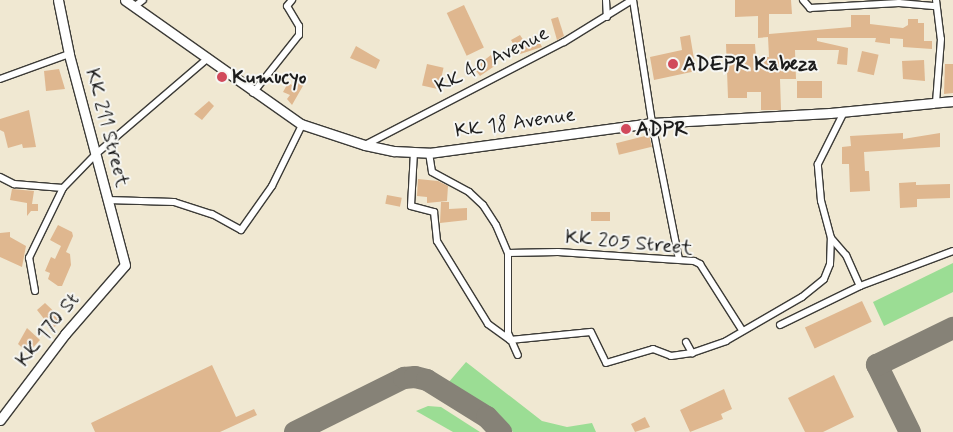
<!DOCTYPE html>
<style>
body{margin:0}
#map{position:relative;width:953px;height:432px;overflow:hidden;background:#f0e8d2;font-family:Mynerve,sans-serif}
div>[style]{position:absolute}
.green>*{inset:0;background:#9bdd94}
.taxiway>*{height:22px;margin:-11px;padding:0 11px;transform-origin:11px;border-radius:11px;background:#868277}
.building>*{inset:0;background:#dfb78f;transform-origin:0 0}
.roads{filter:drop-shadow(1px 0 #3c3b37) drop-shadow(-1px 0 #3c3b37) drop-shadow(0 1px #3c3b37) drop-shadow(0 -1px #3c3b37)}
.street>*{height:6px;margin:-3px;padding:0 3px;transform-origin:3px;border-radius:3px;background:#fff}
.secondary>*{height:9px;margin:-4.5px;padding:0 4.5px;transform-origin:4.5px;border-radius:4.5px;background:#fff}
.dots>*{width:14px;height:14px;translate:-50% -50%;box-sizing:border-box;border:2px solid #f6f6f2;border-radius:50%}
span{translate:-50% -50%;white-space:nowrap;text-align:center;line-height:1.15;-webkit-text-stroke:4px #f6f6f2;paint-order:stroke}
.street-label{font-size:20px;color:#1c1c1c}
.poi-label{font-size:20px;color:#1c1c1c;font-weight:700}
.left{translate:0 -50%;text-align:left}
</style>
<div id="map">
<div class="green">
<div style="clip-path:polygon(953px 263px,953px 292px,884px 326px,873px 302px)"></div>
<div style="clip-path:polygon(466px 362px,542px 421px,567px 427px,592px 423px,596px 432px,513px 432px,499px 414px,448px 383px)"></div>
<div style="clip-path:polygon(428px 406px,441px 407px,480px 432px,453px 432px,416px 411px)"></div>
</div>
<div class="taxiway">
<div style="left:295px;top:432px;width:122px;rotate:-26.4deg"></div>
<div style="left:404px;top:378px;width:11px;rotate:-5deg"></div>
<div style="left:415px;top:377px;width:12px;rotate:14deg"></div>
<div style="left:427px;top:380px;width:70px;rotate:31.7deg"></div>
<div style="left:487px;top:417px;width:21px;rotate:47deg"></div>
<div style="left:910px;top:432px;width:75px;rotate:-116.2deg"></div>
<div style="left:877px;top:365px;width:85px;rotate:-26deg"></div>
</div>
<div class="building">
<div style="clip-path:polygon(735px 0,791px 0,792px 14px,769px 14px,769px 34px,851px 27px,851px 15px,870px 15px,870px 24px,903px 28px,908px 25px,908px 19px,918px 19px,918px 23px,924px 23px,924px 41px,932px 41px,932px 49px,903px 47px,903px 39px,890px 38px,890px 44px,875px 42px,876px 38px,817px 38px,817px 41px,848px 48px,847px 65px,837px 64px,839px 50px,795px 50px,796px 79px,780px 79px,781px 110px,761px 110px,761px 92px,747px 92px,747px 98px,728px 98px,726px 44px,755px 44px,756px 57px,769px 57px,768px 37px,758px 38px,758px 16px,735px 17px)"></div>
<div style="left:464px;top:5px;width:47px;height:19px;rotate:65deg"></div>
<div style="clip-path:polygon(558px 17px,564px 36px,557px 40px,551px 19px)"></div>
<div style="clip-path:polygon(520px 35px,524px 41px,536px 35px,542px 47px,514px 56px,509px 48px,514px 45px,511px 40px)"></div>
<div style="clip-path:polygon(690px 35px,696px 71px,654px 80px,650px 57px,682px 50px,680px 37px)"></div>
<div style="clip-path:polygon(356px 46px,380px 60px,376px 69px,350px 58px)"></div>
<div style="left:862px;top:51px;width:17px;height:21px;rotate:13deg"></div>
<div style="clip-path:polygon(491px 55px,496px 65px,480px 76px,474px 68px)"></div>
<div style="clip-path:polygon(924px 60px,925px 81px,903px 79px,902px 61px)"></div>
<div style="left:427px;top:64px;width:17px;height:22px;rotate:13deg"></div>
<div style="clip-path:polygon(945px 64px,953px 64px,953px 93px,944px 94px)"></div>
<div style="clip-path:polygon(59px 69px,65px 89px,46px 91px,44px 71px)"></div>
<div style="clip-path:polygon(295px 81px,304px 84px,292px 105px,287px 99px,290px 95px,283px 92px,288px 83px,292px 85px)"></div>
<div style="left:822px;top:81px;width:17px;height:25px;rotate:90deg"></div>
<div style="clip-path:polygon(209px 101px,214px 106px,202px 120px,194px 114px)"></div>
<div style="clip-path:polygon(29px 110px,36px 147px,23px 148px,22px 144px,8px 148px,4px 132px,0 130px,0 119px)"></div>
<div style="clip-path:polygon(903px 133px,903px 139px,940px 133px,940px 147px,864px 152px,865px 171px,869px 171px,870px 191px,850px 192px,849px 164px,842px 164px,842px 147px,851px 146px,850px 136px)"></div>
<div style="left:649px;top:135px;width:12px;height:34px;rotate:76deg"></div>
<div style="clip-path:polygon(418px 179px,438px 181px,448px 186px,447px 201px,427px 203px,427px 197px,417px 196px)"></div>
<div style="clip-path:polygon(916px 182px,916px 185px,950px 184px,950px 198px,917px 199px,917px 207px,900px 208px,899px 183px)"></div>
<div style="clip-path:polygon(12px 189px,34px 191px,32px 204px,38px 204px,38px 211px,31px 211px,27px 216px,27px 203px,10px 200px)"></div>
<div style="left:387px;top:195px;width:15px;height:9px;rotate:11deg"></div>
<div style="clip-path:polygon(441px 202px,449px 202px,449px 209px,467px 208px,467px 220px,440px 223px)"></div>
<div style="left:610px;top:212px;width:9px;height:19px;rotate:90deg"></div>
<div style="clip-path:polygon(58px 225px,72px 232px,73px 236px,66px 252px,70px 254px,71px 265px,62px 286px,58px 286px,48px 279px,50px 273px,45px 271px,51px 257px,55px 259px,61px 246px,50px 240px)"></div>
<div style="clip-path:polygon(10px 232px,10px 237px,26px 246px,22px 267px,0 257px,0 233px)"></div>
<div style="left:862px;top:301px;width:23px;height:63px;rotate:65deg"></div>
<div style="clip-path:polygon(45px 303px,63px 320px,52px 329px,37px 310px)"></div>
<div style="clip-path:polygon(27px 328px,40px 340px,28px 353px,18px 344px)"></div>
<div style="clip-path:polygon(212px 365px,236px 417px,254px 409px,257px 415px,220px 432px,95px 432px,91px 423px)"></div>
<div style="clip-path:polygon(834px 375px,854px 417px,823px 432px,805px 432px,788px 398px)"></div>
<div style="clip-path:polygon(724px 389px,732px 409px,721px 414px,723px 419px,690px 432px,680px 410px)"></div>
<div style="clip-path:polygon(645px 417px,650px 427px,635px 432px,631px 424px)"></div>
</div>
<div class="roads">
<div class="street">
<div style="left:606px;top:0;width:17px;rotate:87deg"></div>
<div style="left:633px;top:0;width:124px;rotate:81.2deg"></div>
<div style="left:652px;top:123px;width:139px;rotate:78.8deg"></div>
<div style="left:803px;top:0;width:11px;rotate:49deg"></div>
<div style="left:810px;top:8px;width:89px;rotate:-3.2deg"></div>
<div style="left:899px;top:3px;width:37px;rotate:5deg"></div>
<div style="left:936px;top:0;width:39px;rotate:83deg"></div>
<div style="left:941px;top:39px;width:63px;rotate:94.5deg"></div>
<div style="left:135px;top:6px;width:10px;rotate:-37deg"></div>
<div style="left:0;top:79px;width:73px;rotate:-19.9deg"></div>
<div style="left:253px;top:93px;width:74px;rotate:-51.6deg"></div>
<div style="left:299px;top:35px;width:9px;rotate:-90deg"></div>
<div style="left:299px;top:26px;width:23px;rotate:-121deg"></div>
<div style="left:287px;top:6px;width:8px;rotate:-50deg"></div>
<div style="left:365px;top:145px;width:224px;rotate:-27.4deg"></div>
<div style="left:564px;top:42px;width:80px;rotate:-31.7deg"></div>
<div style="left:414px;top:152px;width:54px;rotate:93.2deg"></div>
<div style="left:411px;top:206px;width:24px;rotate:15deg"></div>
<div style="left:434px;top:212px;width:29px;rotate:84deg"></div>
<div style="left:437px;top:241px;width:97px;rotate:58.4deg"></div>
<div style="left:488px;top:324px;width:27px;rotate:36deg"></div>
<div style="left:510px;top:340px;width:81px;rotate:-5.6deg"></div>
<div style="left:591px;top:332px;width:34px;rotate:64deg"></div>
<div style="left:606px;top:363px;width:49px;rotate:-16.6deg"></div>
<div style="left:653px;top:349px;width:19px;rotate:21deg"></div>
<div style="left:671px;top:356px;width:21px;rotate:-8deg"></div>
<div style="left:429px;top:153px;width:19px;rotate:81deg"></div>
<div style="left:432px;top:172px;width:42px;rotate:28.4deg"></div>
<div style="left:469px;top:192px;width:19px;rotate:43deg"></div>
<div style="left:483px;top:205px;width:24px;rotate:57deg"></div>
<div style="left:496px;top:225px;width:30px;rotate:67deg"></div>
<div style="left:508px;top:253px;width:50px;rotate:-1.1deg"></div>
<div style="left:558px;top:252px;width:136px;rotate:3.8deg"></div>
<div style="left:694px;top:261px;width:7px;rotate:27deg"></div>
<div style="left:700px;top:264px;width:78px;rotate:57.5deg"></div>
<div style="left:0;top:177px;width:16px;rotate:27deg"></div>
<div style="left:14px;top:184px;width:49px;rotate:4.7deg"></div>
<div style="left:63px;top:188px;width:47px;rotate:-45.9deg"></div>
<div style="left:96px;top:154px;width:148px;rotate:-40.6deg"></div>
<div style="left:107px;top:200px;width:67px;rotate:1.7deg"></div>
<div style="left:174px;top:202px;width:40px;rotate:18deg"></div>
<div style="left:212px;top:214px;width:33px;rotate:29deg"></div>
<div style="left:241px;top:230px;width:54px;rotate:-54.8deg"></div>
<div style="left:272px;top:186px;width:68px;rotate:-63.8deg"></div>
<div style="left:831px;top:238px;width:23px;rotate:49deg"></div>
<div style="left:846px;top:255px;width:34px;rotate:66deg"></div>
<div style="left:508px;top:253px;width:80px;rotate:90deg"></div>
<div style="left:508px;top:333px;width:24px;rotate:66deg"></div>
<div style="left:35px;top:291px;width:34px;rotate:-100deg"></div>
<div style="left:29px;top:258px;width:78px;rotate:-64.1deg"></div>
<div style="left:780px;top:325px;width:89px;rotate:-26deg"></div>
<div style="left:860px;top:286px;width:99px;rotate:-20.6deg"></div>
<div style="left:686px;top:342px;width:13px;rotate:61deg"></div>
<div style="left:692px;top:353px;width:36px;rotate:-19deg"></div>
<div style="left:726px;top:341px;width:88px;rotate:-30.1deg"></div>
<div style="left:802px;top:297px;width:28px;rotate:-39deg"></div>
<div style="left:824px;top:279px;width:16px;rotate:-68deg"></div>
<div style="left:830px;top:264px;width:26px;rotate:-88deg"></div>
<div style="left:831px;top:238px;width:38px;rotate:-105deg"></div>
<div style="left:821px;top:201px;width:37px;rotate:-95deg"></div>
<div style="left:818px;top:164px;width:58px;rotate:-63.4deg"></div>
</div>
<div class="secondary">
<div style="left:125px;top:0;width:215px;rotate:35.2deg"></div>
<div style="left:301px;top:124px;width:67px;rotate:18.2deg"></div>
<div style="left:365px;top:145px;width:30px;rotate:12deg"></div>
<div style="left:394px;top:151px;width:35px;rotate:3deg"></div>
<div style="left:429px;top:153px;width:225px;rotate:-7.7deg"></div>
<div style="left:652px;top:123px;width:178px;rotate:-3.2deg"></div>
<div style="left:830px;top:113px;width:124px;rotate:-5.6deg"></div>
<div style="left:0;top:420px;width:108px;rotate:-52.9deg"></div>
<div style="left:65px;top:334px;width:91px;rotate:-49deg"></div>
<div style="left:125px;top:265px;width:218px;rotate:-104.9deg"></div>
<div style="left:69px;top:54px;width:55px;rotate:-101.5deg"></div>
</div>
</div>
<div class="dots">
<div style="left:673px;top:64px;background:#d1495b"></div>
<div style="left:222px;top:77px;background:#d1495b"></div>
<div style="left:626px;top:129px;background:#d1495b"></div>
</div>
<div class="street-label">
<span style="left:492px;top:60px;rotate:-27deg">KK 40 Avenue</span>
<span style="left:515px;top:123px;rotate:-8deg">KK 18 Avenue</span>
<span style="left:107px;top:128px;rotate:75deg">KK 211 Street</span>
<span style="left:629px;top:243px;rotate:5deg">KK 205 Street</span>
<span style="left:48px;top:330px;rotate:-51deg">KK 170 St</span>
</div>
<div class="poi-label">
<span class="left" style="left:683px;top:64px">ADEPR Kabeza</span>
<span class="left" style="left:232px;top:77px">Kumucyo</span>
<span class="left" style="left:636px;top:129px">ADPR</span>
</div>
</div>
